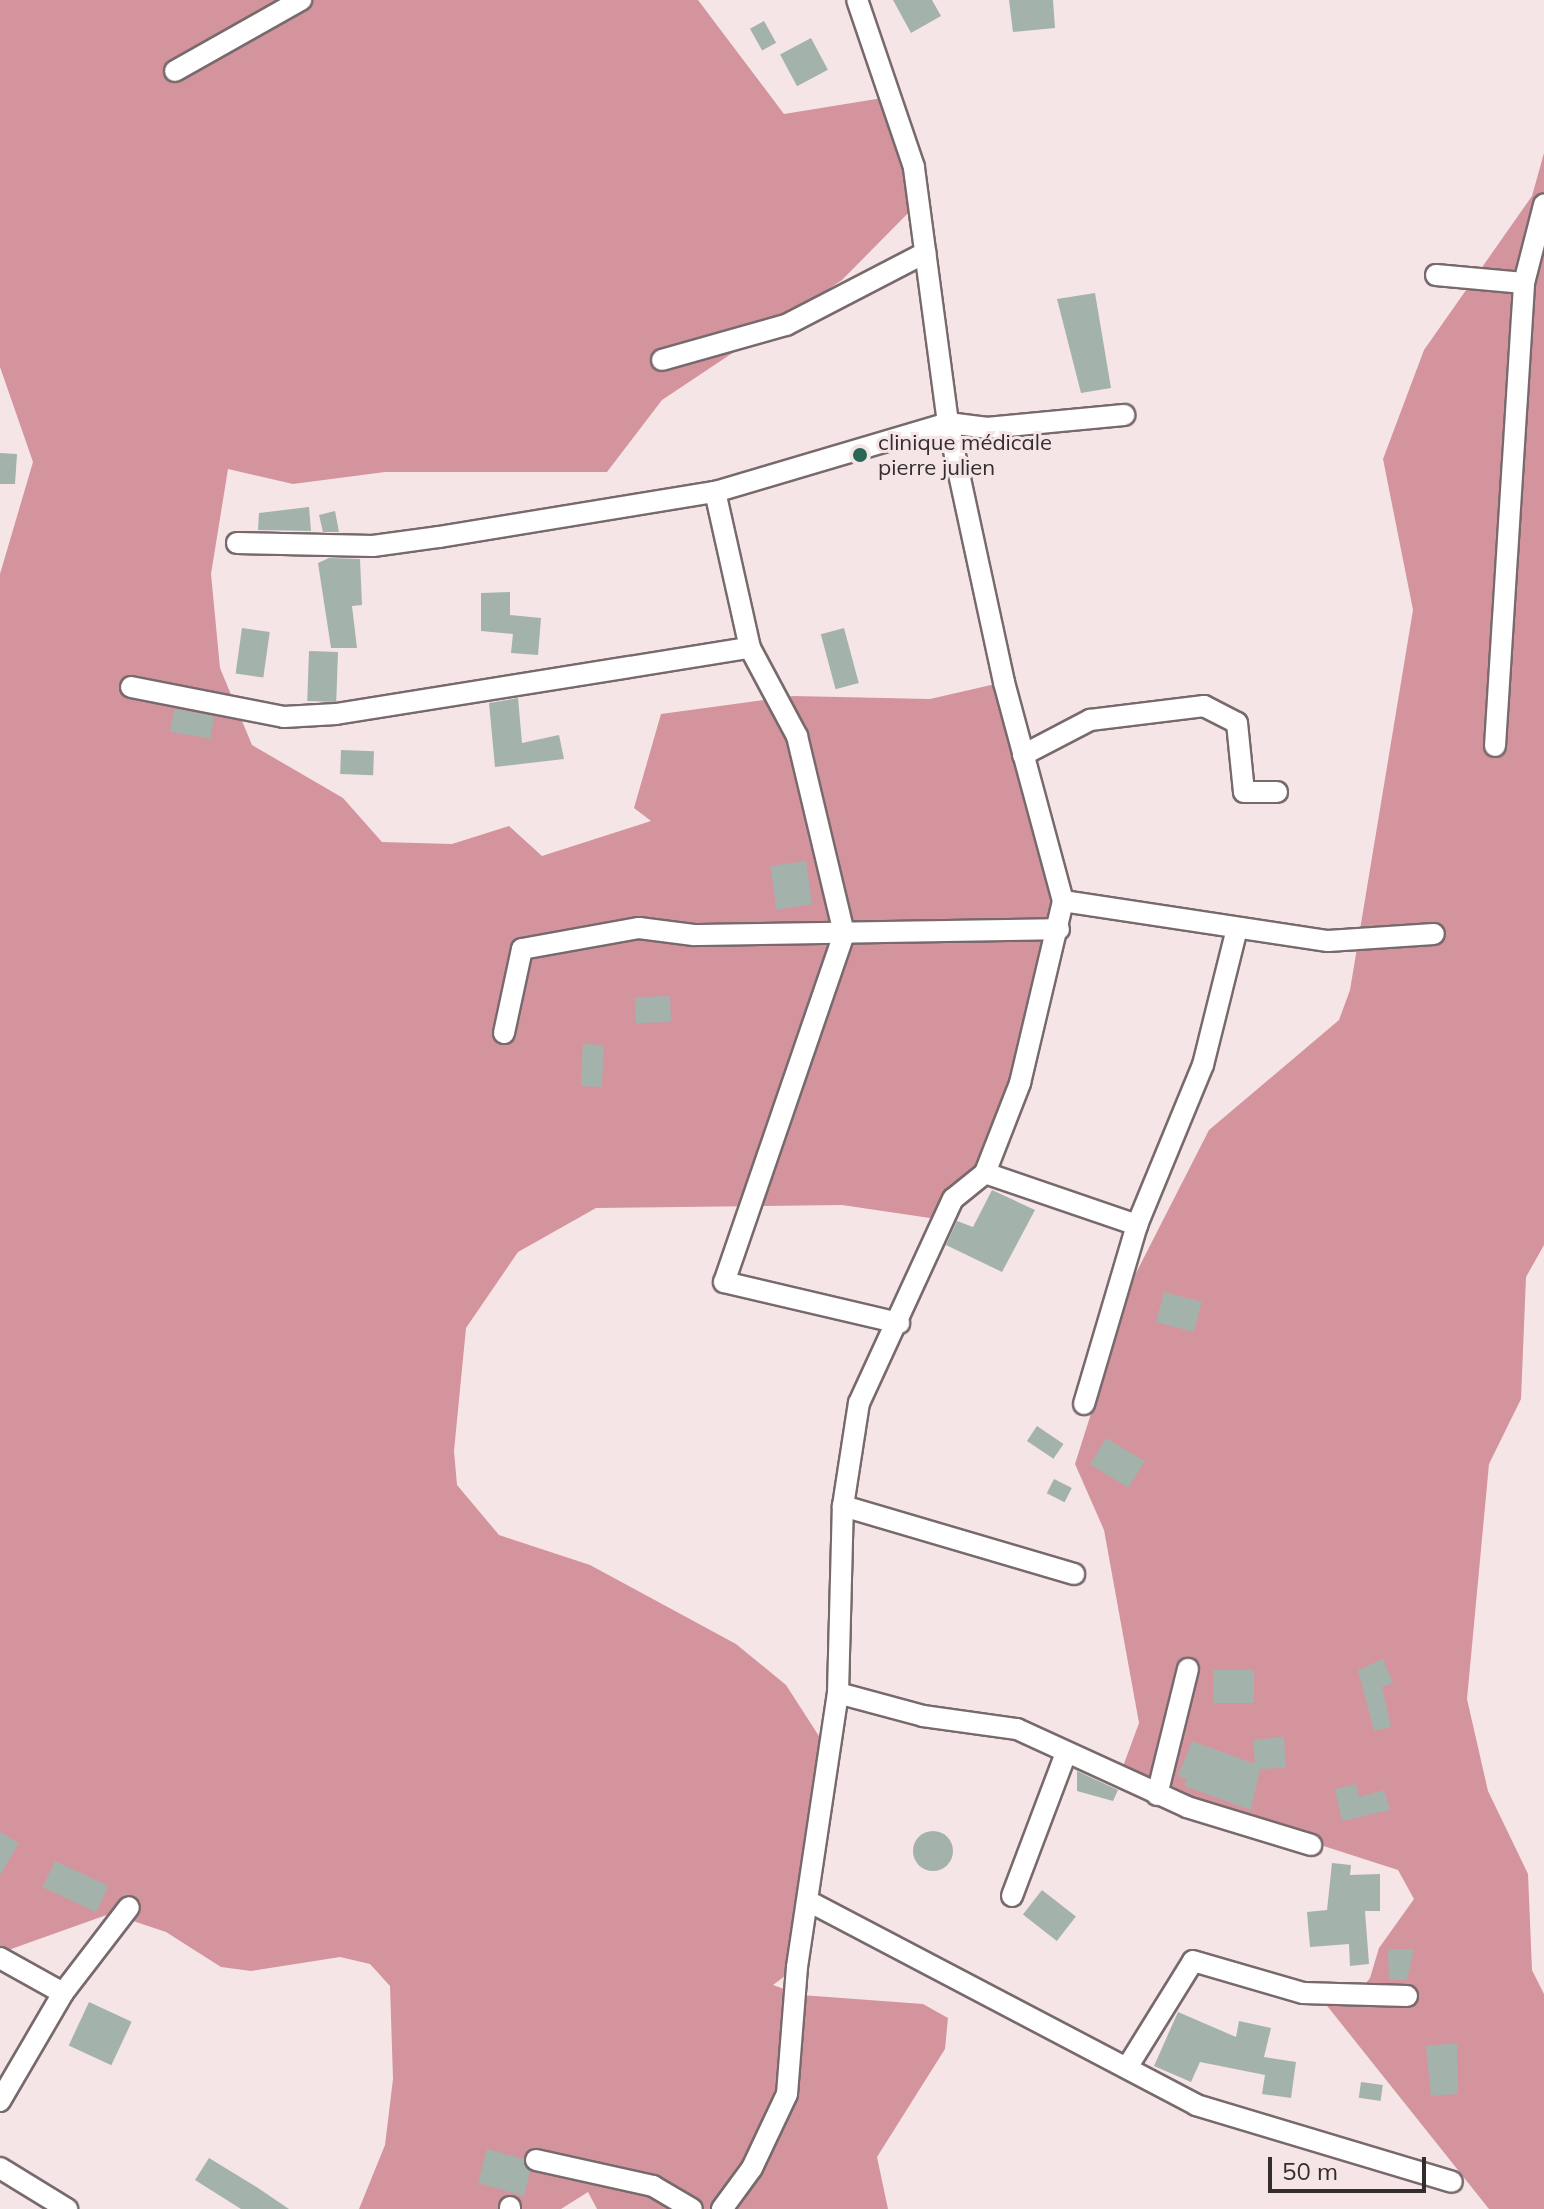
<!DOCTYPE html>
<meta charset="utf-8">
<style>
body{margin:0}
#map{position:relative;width:1544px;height:2209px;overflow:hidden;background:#f5e5e7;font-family:Mulish,sans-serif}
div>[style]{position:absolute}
.forest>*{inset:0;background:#d4949e}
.building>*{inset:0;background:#a4b2ac;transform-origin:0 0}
.round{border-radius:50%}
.roads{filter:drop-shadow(2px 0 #786a6c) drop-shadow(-2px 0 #786a6c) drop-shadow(0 2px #786a6c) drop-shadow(0 -2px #786a6c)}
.minor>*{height:20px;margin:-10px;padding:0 10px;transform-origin:10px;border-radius:10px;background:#fff}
.dots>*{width:22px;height:22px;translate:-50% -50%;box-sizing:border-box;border:4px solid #f5e5e7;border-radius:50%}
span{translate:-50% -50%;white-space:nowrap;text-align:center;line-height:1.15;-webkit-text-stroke:6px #f5e5e7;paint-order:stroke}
.poi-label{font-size:22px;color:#332d2e}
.left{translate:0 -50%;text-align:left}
.scale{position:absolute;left:1268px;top:2157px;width:158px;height:36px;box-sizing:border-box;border:4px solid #332d2e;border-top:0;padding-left:10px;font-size:24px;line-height:28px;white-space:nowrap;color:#332d2e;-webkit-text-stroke:6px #f5e5e7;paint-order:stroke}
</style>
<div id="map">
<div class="forest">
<div style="clip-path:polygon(0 0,698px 0,784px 114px,901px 95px,925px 196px,842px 280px,662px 400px,607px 472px,385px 472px,293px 484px,228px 469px,211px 574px,220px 668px,252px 745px,343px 798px,382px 842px,452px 844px,509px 826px,542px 856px,651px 821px,634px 808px,661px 714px,793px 696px,930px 699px,1004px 682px,1067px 912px,1025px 1067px,973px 1169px,930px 1218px,842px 1205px,596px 1208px,518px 1252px,466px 1328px,454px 1451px,457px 1485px,499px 1535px,590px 1565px,736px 1644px,786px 1685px,826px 1747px,797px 1967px,773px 1985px,801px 1995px,923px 2004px,948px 2018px,945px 2049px,877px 2157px,888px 2209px,597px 2209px,588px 2192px,561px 2209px,359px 2209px,385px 2145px,393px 2079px,390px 1986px,370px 1964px,340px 1957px,251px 1971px,221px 1967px,166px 1932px,133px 1921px,129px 1907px,0 1953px,0 574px,33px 462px,0 367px)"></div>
<div style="clip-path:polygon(1544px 153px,1544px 1245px,1526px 1277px,1521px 1399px,1489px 1464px,1467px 1699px,1488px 1791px,1528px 1874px,1532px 1970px,1544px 1994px,1544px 2209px,1489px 2209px,1324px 2002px,1352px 2001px,1370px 1978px,1379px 1948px,1414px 1899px,1398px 1870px,1118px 1780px,1139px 1723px,1104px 1530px,1075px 1464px,1135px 1275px,1209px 1130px,1339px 1020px,1350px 990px,1413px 610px,1383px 459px,1424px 350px,1532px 196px)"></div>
</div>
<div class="building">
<div style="clip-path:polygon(893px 0,932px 0,941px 16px,911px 33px)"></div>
<div style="clip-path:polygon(1009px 0,1053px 0,1055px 28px,1013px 32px)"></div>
<div style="left:764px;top:21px;width:25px;height:16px;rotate:61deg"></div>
<div style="left:811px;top:38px;width:36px;height:35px;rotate:62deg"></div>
<div style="clip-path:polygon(1095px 293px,1111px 388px,1081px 393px,1057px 299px)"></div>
<div style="clip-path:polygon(0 453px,17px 454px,15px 484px,0 484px)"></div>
<div style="clip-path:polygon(309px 507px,311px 531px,258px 530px,259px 513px)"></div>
<div style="clip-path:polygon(335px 511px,339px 532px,323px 532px,319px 515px)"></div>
<div style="clip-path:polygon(329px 558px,360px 559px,362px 605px,352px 606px,357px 648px,331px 648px,318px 563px)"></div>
<div style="clip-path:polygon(510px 592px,510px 615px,541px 618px,538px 655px,511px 653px,513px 634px,481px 631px,481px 593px)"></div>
<div style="left:242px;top:628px;width:28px;height:46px;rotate:8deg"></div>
<div style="left:844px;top:628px;width:57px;height:24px;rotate:75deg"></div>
<div style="left:309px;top:651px;width:29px;height:50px;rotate:2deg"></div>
<div style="clip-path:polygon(518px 698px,522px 743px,559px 735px,564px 759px,495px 767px,489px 703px)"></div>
<div style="left:174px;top:709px;width:41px;height:23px;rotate:10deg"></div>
<div style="left:341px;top:750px;width:33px;height:24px;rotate:2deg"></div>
<div style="left:806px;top:861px;width:44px;height:36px;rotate:82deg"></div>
<div style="left:670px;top:996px;width:26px;height:35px;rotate:88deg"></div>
<div style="left:583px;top:1044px;width:21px;height:42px;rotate:3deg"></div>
<div style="clip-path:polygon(992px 1190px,1035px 1210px,1002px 1272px,946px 1245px,957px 1221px,973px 1227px)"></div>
<div style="left:1164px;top:1292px;width:39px;height:31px;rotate:15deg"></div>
<div style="left:1037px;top:1426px;width:32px;height:18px;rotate:34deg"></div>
<div style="left:1106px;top:1438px;width:45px;height:31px;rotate:31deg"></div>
<div style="left:1054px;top:1479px;width:20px;height:16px;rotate:27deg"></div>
<div style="clip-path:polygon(1383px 1659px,1393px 1683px,1382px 1687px,1391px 1727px,1374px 1731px,1358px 1670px)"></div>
<div style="left:1213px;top:1670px;width:41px;height:33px"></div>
<div style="clip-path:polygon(1284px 1737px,1286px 1768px,1260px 1769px,1251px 1810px,1184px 1786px,1187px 1779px,1178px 1776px,1192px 1741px,1255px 1764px,1253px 1740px)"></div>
<div style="clip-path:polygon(1077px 1771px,1118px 1790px,1113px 1801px,1077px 1791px)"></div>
<div style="clip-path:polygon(1356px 1784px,1359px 1797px,1384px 1790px,1390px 1810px,1342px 1821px,1335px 1789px)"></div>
<div class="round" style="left:913px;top:1831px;width:40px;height:40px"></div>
<div style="clip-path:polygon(0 1832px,19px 1843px,0 1875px)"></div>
<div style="left:55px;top:1861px;width:59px;height:29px;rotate:25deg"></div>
<div style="clip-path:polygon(1332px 1863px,1351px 1865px,1350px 1875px,1380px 1874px,1380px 1911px,1365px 1911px,1369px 1964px,1350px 1966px,1349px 1944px,1310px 1947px,1307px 1912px,1327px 1910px)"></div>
<div style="left:1042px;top:1890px;width:43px;height:31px;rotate:38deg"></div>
<div style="clip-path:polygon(1388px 1949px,1414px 1949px,1407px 1980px,1389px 1980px)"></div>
<div style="left:89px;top:2002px;width:47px;height:48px;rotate:25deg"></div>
<div style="clip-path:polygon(1178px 2012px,1236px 2037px,1239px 2021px,1271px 2028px,1264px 2057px,1296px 2062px,1291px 2098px,1262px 2094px,1265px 2075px,1200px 2062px,1191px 2082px,1154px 2066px)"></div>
<div style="clip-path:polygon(1457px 2043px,1458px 2094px,1431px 2096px,1426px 2046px)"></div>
<div style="left:1361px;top:2082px;width:22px;height:16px;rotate:8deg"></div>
<div style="clip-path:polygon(487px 2149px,523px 2159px,530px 2171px,524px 2196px,478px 2183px)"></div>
<div style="clip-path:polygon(209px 2158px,258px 2188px,289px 2209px,241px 2209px,195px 2180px)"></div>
</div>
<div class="roads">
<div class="minor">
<div style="left:175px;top:71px;width:145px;rotate:-29.4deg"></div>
<div style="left:1436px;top:275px;width:88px;rotate:5.2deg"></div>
<div style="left:1524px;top:283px;width:81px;rotate:-75.6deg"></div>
<div style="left:662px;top:360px;width:129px;rotate:-15.8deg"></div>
<div style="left:786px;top:325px;width:157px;rotate:-27.4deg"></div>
<div style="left:237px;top:543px;width:136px;rotate:1.3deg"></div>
<div style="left:373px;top:546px;width:67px;rotate:-7.8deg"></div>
<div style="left:439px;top:537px;width:280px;rotate:-9.3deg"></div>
<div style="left:715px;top:492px;width:243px;rotate:-16.5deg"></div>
<div style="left:948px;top:423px;width:38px;rotate:7deg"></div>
<div style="left:986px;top:428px;width:139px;rotate:-5.4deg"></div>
<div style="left:750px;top:648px;width:100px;rotate:61.9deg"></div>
<div style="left:797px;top:736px;width:204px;rotate:76.6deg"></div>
<div style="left:844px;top:934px;width:368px;rotate:109deg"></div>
<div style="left:724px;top:1282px;width:180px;rotate:13.2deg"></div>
<div style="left:131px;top:687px;width:156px;rotate:11.1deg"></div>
<div style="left:284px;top:717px;width:52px;rotate:-3.3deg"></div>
<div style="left:336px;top:714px;width:419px;rotate:-9.1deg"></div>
<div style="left:750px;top:648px;width:160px;rotate:-102.6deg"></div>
<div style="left:1495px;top:746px;width:464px;rotate:-86.4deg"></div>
<div style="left:1023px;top:755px;width:76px;rotate:-27.6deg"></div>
<div style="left:1090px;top:720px;width:115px;rotate:-7deg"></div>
<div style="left:1204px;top:706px;width:37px;rotate:27deg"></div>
<div style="left:1237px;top:723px;width:69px;rotate:84.2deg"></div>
<div style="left:1244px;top:792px;width:33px"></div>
<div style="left:1063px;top:901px;width:268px;rotate:8.6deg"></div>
<div style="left:1328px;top:941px;width:106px;rotate:-3.8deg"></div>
<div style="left:504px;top:1033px;width:86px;rotate:-77.9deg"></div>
<div style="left:522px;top:949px;width:119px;rotate:-10.2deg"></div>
<div style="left:639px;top:928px;width:55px;rotate:7.3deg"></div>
<div style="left:694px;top:935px;width:365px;rotate:-0.9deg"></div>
<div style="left:985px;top:1173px;width:161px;rotate:18.9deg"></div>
<div style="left:1084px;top:1404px;width:187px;rotate:-73.5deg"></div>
<div style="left:1137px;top:1225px;width:173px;rotate:-67.6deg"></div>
<div style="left:1203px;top:1065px;width:140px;rotate:-76deg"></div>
<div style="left:843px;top:1506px;width:241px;rotate:16.4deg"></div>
<div style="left:838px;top:1693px;width:88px;rotate:15.1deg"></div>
<div style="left:923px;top:1716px;width:95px;rotate:7.9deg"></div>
<div style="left:1017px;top:1729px;width:187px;rotate:24.6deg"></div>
<div style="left:1187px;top:1807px;width:130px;rotate:17deg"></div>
<div style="left:1157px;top:1795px;width:130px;rotate:-76.2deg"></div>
<div style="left:1012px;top:1896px;width:153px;rotate:-69.3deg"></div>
<div style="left:810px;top:1902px;width:436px;rotate:27.7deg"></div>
<div style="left:1196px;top:2105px;width:267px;rotate:16.7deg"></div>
<div style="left:0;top:1958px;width:72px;rotate:29.1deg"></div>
<div style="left:1128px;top:2066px;width:123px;rotate:-58.2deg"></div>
<div style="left:1193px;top:1961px;width:115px;rotate:16.2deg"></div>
<div style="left:1303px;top:1993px;width:104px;rotate:1.7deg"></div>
<div style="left:0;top:2101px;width:125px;rotate:-59.7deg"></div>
<div style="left:63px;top:1993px;width:108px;rotate:-52.5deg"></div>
<div style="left:536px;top:2160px;width:120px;rotate:12.5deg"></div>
<div style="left:653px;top:2186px;width:45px;rotate:30.5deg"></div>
<div style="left:0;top:2168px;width:79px;rotate:31.5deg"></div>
<div style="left:510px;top:2207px;width:2px;rotate:90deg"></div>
<div style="left:722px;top:2209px;width:51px;rotate:-53.8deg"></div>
<div style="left:752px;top:2168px;width:82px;rotate:-64.7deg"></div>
<div style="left:787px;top:2094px;width:127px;rotate:-85.5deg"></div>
<div style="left:797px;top:1967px;width:277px;rotate:-81.5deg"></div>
<div style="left:838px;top:1693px;width:187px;rotate:-88.5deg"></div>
<div style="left:843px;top:1506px;width:104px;rotate:-81.2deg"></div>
<div style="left:859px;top:1403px;width:225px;rotate:-65.3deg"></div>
<div style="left:953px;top:1199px;width:41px;rotate:-39.1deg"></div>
<div style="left:985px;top:1173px;width:97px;rotate:-68.7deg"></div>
<div style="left:1020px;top:1083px;width:187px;rotate:-76.7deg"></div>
<div style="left:1063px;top:901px;width:227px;rotate:-105.1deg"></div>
<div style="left:1004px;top:682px;width:265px;rotate:-102.2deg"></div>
<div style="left:948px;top:423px;width:258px;rotate:-97.6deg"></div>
<div style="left:914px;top:167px;width:176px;rotate:-108.8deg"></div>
</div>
</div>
<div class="dots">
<div style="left:860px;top:455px;background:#296754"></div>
</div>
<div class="poi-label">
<span class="left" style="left:878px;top:455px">clinique médicale<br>pierre julien</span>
</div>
<div class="scale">50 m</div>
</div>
